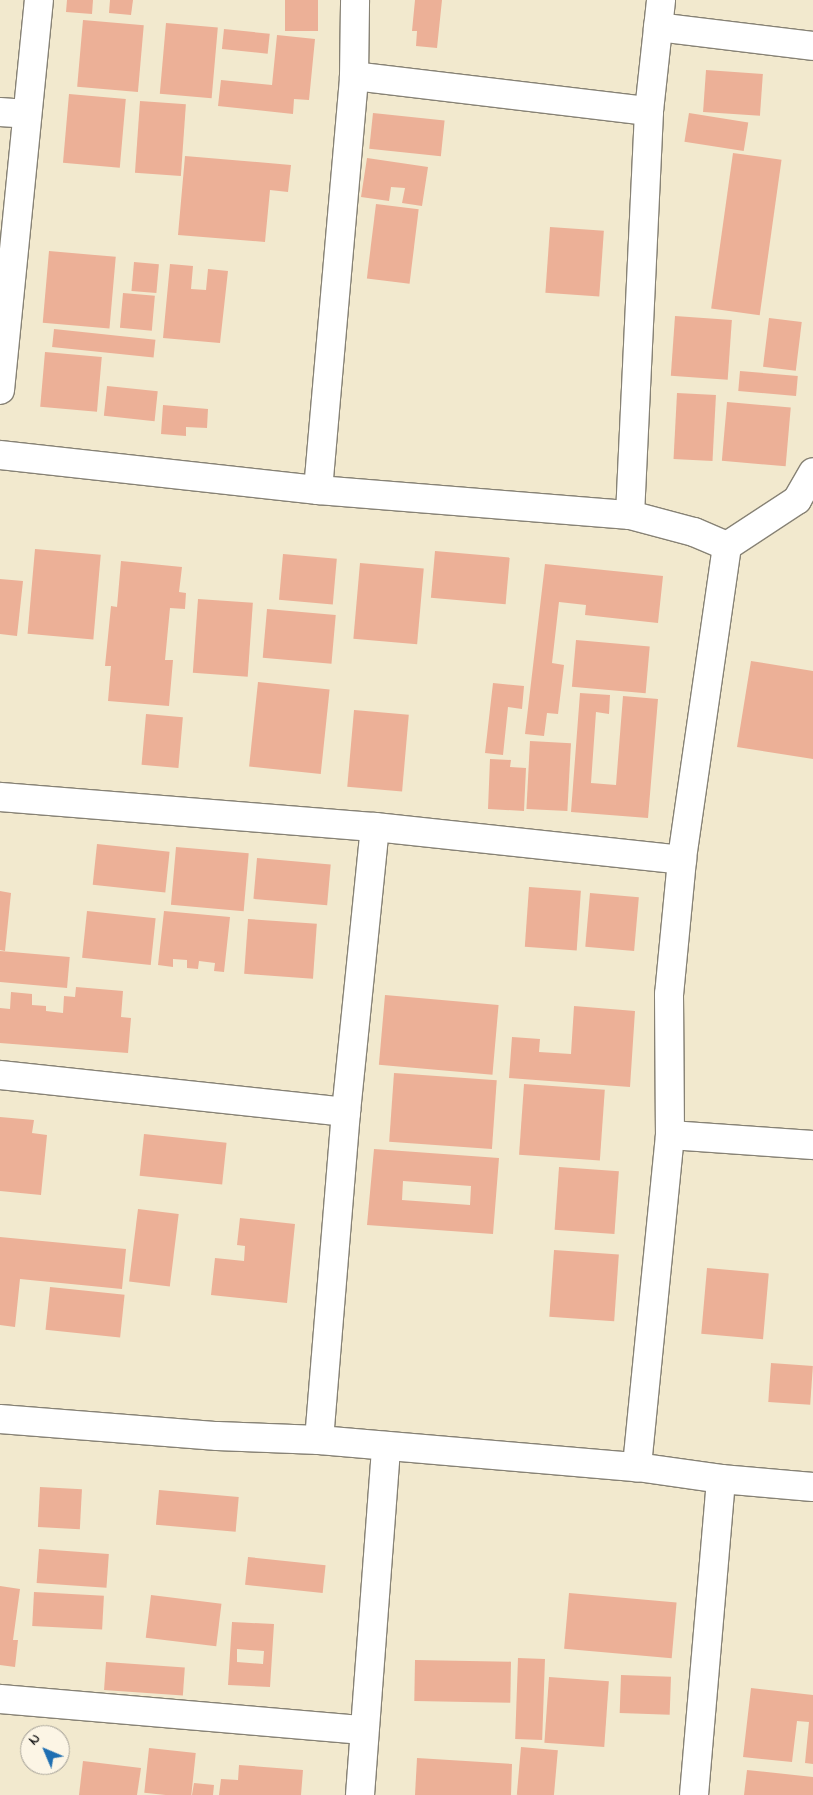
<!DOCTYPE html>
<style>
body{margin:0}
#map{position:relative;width:813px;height:1795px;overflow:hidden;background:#f2e9ce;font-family:"Indie Flower",sans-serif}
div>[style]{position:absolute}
.building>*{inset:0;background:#ecb097;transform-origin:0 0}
.roads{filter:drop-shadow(1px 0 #878275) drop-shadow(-1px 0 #878275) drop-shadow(0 1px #878275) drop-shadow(0 -1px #878275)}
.minor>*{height:28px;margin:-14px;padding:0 14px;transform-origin:14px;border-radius:14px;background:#fff}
.tertiary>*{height:28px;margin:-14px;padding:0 14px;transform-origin:14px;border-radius:14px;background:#fff}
span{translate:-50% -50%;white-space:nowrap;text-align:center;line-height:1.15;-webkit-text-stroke:4.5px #fcf5e5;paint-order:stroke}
.north{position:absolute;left:20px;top:1725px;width:50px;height:50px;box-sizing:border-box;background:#fcf5e5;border:1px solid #a29e95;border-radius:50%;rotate:315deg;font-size:14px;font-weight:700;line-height:20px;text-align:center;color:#1c1c1c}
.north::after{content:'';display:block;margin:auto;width:18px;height:22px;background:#1f6fb2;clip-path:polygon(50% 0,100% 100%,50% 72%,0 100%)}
</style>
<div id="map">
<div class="building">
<div style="clip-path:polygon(67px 0,93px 0,92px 14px,66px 12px)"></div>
<div style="clip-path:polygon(110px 0,133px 0,131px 15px,109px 13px)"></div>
<div style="left:285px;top:0;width:33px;height:31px"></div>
<div style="clip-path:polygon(415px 0,442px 0,437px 48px,416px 46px,417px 31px,412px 31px)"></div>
<div style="left:83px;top:20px;width:61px;height:67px;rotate:5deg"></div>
<div style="left:166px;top:23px;width:52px;height:71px;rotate:5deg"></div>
<div style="left:224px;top:29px;width:46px;height:20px;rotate:6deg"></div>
<div style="clip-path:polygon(277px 35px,315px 39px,309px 100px,294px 99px,293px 114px,218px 106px,221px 80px,272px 85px)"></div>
<div style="left:706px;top:70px;width:57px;height:42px;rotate:4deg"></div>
<div style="left:69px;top:94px;width:57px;height:69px;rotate:5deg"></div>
<div style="left:140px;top:101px;width:46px;height:72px;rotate:4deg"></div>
<div style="left:373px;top:113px;width:72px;height:36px;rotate:6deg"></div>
<div style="left:689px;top:113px;width:60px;height:29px;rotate:9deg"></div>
<div style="left:733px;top:153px;width:49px;height:157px;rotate:8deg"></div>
<div style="clip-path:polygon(185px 156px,291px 165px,288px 192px,270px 190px,265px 242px,178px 235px)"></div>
<div style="clip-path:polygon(367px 158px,428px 167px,422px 206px,402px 203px,405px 188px,391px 187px,389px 201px,361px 197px)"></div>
<div style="left:376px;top:204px;width:43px;height:75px;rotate:7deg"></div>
<div style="left:550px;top:227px;width:54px;height:66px;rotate:4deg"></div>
<div style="left:49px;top:251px;width:67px;height:72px;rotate:5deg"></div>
<div style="left:134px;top:262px;width:25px;height:29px;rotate:5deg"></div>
<div style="clip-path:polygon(170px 264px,193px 266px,191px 289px,206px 290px,208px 269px,228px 271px,220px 343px,163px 338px)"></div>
<div style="left:123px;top:293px;width:32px;height:35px;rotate:5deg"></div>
<div style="left:675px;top:316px;width:57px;height:60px;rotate:4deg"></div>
<div style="left:769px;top:318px;width:33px;height:49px;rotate:7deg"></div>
<div style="left:54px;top:329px;width:102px;height:18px;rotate:6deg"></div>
<div style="left:45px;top:352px;width:57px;height:55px;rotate:5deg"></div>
<div style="left:740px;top:371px;width:58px;height:20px;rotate:5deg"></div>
<div style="left:107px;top:386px;width:51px;height:30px;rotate:6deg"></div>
<div style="left:677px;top:393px;width:39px;height:66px;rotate:3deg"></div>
<div style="left:727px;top:402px;width:64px;height:59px;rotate:5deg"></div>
<div style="clip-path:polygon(163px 405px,208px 409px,207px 428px,186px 427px,186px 436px,161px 434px)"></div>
<div style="left:35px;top:549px;width:66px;height:85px;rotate:5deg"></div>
<div style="left:435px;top:551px;width:75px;height:47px;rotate:5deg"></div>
<div style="left:283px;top:554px;width:54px;height:46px;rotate:5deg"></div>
<div style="clip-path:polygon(121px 561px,182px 567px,179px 592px,186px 593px,185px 609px,170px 608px,165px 660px,173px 660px,169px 706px,108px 701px,111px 666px,105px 666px,111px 606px,117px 607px)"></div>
<div style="left:360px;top:563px;width:64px;height:76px;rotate:5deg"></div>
<div style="clip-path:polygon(545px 564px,663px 576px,658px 623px,585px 615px,586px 605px,559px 602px,552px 663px,564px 665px,558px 714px,547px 713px,544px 736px,525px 734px)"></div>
<div style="clip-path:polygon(0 579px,23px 581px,17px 636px,0 634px)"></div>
<div style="left:198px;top:599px;width:55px;height:74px;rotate:4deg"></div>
<div style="left:267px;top:609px;width:69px;height:49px;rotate:5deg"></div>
<div style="left:576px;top:640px;width:74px;height:47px;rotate:5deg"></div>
<div style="clip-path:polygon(751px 661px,813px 671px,813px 759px,737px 747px)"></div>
<div style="left:258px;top:682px;width:72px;height:85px;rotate:6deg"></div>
<div style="clip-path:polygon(493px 683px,524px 686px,522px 709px,508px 707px,503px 755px,485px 753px)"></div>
<div style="clip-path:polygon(580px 693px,610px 695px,609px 714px,596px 712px,591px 783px,616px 785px,623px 696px,658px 699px,648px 818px,571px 812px)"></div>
<div style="left:354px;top:710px;width:55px;height:77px;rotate:5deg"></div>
<div style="left:146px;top:714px;width:37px;height:51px;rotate:5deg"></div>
<div style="left:530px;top:741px;width:41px;height:68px;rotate:3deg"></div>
<div style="clip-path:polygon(490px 759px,511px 760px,510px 767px,526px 768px,524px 811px,488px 809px)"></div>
<div style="left:97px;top:844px;width:73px;height:41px;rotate:6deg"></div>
<div style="left:176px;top:847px;width:73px;height:58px;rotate:5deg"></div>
<div style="left:257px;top:858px;width:74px;height:41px;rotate:5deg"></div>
<div style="left:529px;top:887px;width:52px;height:60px;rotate:4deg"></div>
<div style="clip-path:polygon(0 891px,11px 893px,5px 951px,0 950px)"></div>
<div style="left:590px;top:893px;width:49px;height:54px;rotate:5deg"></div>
<div style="left:87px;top:911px;width:69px;height:47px;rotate:6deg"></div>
<div style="clip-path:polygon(164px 911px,230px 917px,224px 972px,214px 971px,215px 963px,199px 961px,198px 969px,187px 968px,187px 960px,173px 959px,173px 967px,158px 965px)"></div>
<div style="left:248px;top:919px;width:69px;height:55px;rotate:4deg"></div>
<div style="left:0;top:951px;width:70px;height:31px;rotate:5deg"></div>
<div style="clip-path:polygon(76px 987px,123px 991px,121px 1017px,131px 1018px,128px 1053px,0 1043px,0 1008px,10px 1009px,11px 992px,32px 994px,32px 1005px,46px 1006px,46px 1011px,63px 1013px,64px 996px,75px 997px)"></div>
<div style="left:385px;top:995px;width:114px;height:70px;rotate:5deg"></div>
<div style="clip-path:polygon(574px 1006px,635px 1011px,630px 1087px,509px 1078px,512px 1037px,540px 1039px,539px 1052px,571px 1054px)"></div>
<div style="left:394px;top:1073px;width:103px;height:69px;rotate:4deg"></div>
<div style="left:524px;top:1084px;width:81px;height:71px;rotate:4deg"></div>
<div style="clip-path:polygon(0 1117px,34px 1120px,32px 1133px,47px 1135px,41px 1195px,0 1191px)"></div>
<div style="left:144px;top:1134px;width:83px;height:42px;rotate:6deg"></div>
<div style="clip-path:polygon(evenodd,374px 1149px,499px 1158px,493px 1234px,367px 1225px,374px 1149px,403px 1181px,471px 1186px,470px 1205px,402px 1200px,403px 1181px)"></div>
<div style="left:559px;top:1167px;width:60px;height:63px;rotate:4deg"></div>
<div style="left:138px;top:1209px;width:41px;height:73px;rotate:7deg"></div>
<div style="clip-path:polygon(240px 1218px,295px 1224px,287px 1303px,211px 1295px,215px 1258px,244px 1261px,245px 1246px,237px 1245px)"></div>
<div style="clip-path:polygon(0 1237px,126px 1249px,122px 1289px,20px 1279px,15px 1327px,0 1325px)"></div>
<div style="left:554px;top:1250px;width:65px;height:67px;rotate:4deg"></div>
<div style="left:707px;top:1268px;width:62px;height:66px;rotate:5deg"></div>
<div style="left:50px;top:1287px;width:75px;height:43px;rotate:6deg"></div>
<div style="left:771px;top:1363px;width:42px;height:39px;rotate:4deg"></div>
<div style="left:40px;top:1487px;width:42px;height:40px;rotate:3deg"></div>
<div style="left:159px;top:1490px;width:80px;height:35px;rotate:5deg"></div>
<div style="left:39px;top:1549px;width:70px;height:34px;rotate:4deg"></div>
<div style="left:248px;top:1557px;width:78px;height:28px;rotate:6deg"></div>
<div style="clip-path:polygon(0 1586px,20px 1589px,13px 1640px,18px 1640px,15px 1667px,0 1665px)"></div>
<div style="left:34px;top:1592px;width:70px;height:34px;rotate:3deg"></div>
<div style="left:569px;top:1593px;width:108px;height:56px;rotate:5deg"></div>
<div style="left:151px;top:1595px;width:71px;height:43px;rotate:7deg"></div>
<div style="clip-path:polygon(evenodd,232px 1622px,274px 1624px,270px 1687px,228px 1685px,232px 1622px,237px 1649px,264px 1651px,263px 1664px,237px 1662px,237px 1649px)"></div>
<div style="left:518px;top:1658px;width:27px;height:81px;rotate:2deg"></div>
<div style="left:415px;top:1660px;width:96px;height:41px;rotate:1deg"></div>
<div style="left:106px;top:1662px;width:79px;height:28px;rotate:4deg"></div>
<div style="left:621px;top:1675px;width:50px;height:38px;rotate:2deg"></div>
<div style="left:549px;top:1677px;width:60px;height:66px;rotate:4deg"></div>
<div style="clip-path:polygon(751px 1688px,813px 1695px,813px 1764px,805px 1763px,809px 1722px,797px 1721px,792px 1762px,743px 1757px)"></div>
<div style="left:521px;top:1747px;width:37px;height:48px;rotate:5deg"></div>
<div style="left:149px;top:1748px;width:47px;height:45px;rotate:6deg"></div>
<div style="clip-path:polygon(417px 1758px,512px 1764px,511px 1795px,415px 1795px)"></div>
<div style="clip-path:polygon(83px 1761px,141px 1768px,137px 1795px,79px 1795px)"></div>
<div style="clip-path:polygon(239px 1765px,303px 1770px,301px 1795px,219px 1795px,221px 1779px,238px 1780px)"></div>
<div style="clip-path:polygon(747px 1770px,813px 1777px,813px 1795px,744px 1795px)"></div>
<div style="clip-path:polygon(194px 1783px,214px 1785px,213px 1795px,192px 1795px)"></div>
</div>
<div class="roads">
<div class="minor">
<div style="left:658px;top:27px;width:156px;rotate:7deg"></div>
<div style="left:354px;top:76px;width:297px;rotate:6.8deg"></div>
<div style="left:0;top:112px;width:27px;rotate:4deg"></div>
<div style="left:0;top:390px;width:392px;rotate:-84.3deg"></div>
<div style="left:0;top:455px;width:320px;rotate:6.3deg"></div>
<div style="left:318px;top:490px;width:313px;rotate:4.6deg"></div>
<div style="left:630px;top:515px;width:66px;rotate:14.9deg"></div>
<div style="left:694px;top:532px;width:36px;rotate:23deg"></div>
<div style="left:727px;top:546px;width:317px;rotate:98.2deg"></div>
<div style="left:682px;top:860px;width:135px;rotate:95.5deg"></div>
<div style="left:669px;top:994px;width:141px;rotate:89.6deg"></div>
<div style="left:670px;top:1135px;width:334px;rotate:95.7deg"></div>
<div style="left:318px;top:490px;width:416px;rotate:-85deg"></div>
<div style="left:354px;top:76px;width:76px;rotate:-89.2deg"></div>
<div style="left:630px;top:515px;width:404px;rotate:-87.3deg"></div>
<div style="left:649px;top:111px;width:112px;rotate:-83.8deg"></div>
<div style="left:727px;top:546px;width:84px;rotate:-33.3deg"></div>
<div style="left:797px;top:500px;width:32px;rotate:-60deg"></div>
<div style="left:0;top:797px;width:376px;rotate:4.6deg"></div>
<div style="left:375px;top:827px;width:309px;rotate:6.1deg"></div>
<div style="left:0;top:1075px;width:348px;rotate:6.1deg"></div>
<div style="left:670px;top:1135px;width:143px;rotate:4deg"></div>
<div style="left:319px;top:1440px;width:329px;rotate:-85.3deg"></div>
<div style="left:346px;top:1112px;width:286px;rotate:-84.2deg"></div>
<div style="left:0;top:1699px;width:365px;rotate:4.9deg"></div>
<div style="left:360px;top:1795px;width:350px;rotate:-85.7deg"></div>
<div style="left:694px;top:1795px;width:317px;rotate:-85.1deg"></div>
</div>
<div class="tertiary">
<div style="left:0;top:1419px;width:218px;rotate:4.5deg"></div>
<div style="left:217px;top:1436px;width:102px;rotate:2.2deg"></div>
<div style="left:319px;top:1440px;width:319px;rotate:4.9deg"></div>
<div style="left:637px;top:1467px;width:85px;rotate:8.1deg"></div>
<div style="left:721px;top:1479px;width:92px;rotate:5deg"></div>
</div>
</div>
<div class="north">N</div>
</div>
